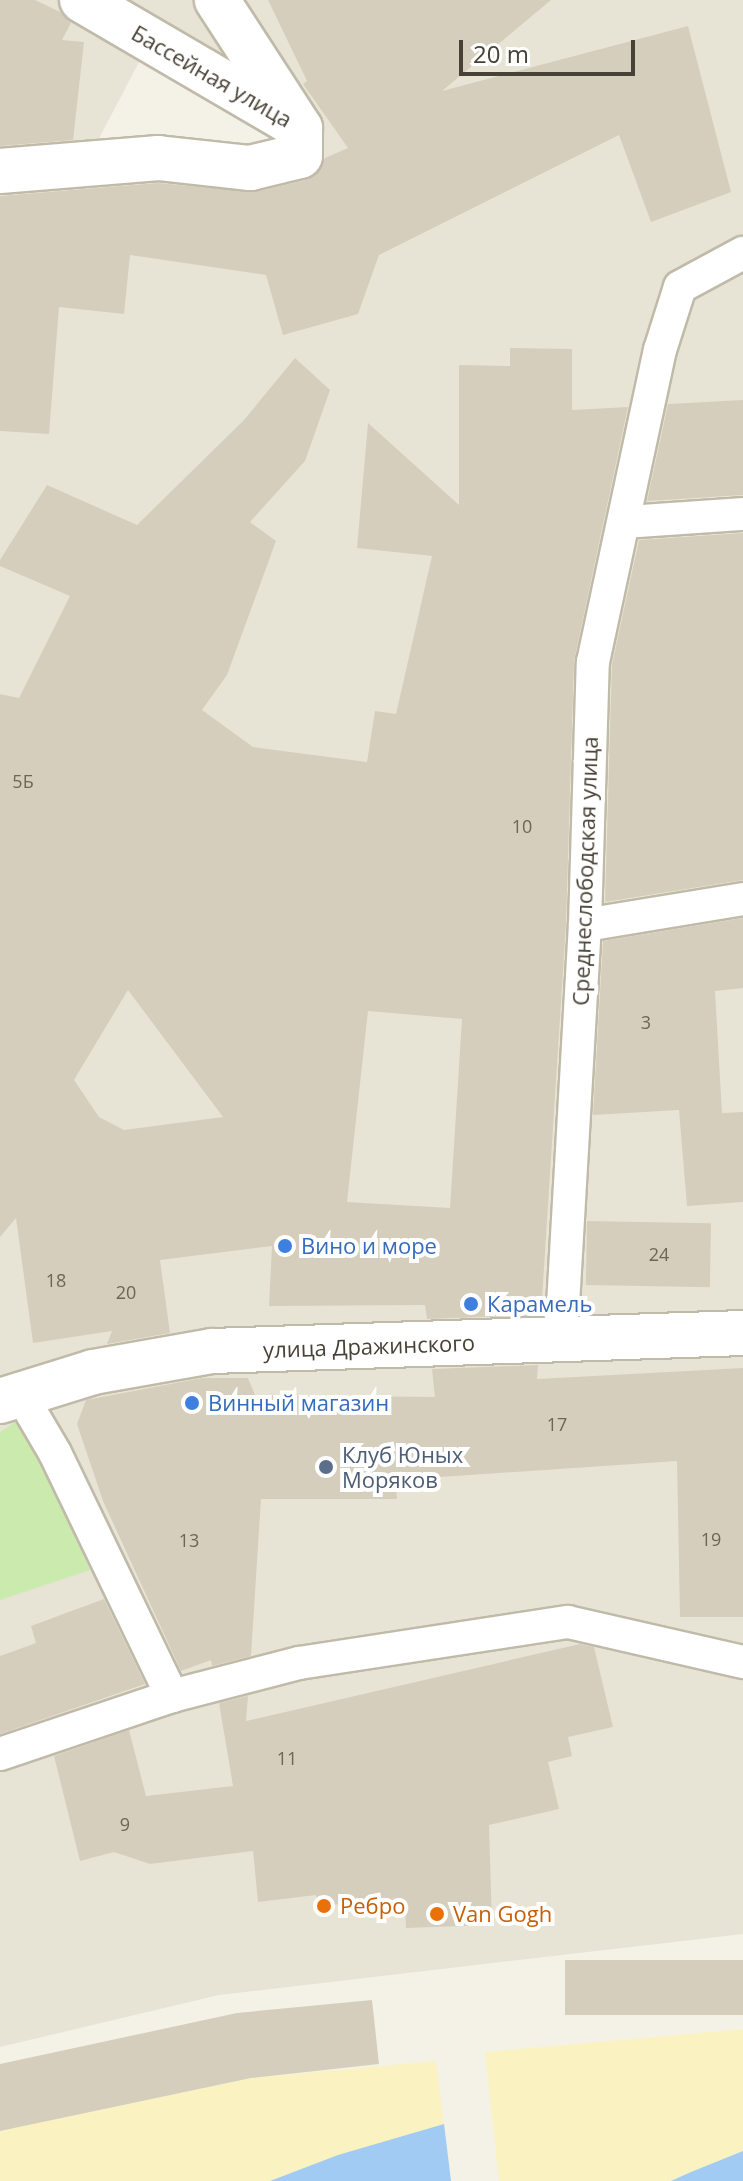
<!DOCTYPE html>
<meta charset="utf-8">
<style>
body{margin:0}
#map{position:relative;width:743px;height:2181px;overflow:hidden;background:#f4f1e7;font-family:"Open Sans",sans-serif}
div>[style]{position:absolute}
.residential>*{inset:0;background:#e8e4d5}
.green>*{inset:0;background:#caeaae}
.sand>*{inset:0;background:#faf3c1}
.water>*{inset:0;background:#a1cbf3}
.building>*{inset:0;background:#d6cebc;transform-origin:0 0}
.roads{filter:drop-shadow(2px 0 #c0baa9) drop-shadow(-2px 0 #c0baa9) drop-shadow(0 2px #c0baa9) drop-shadow(0 -2px #c0baa9)}
.lane>*{height:32px;margin:-16px;padding:0 16px;transform-origin:16px;border-radius:16px;background:#fff}
.street>*{height:44px;margin:-22px;padding:0 22px;transform-origin:22px;border-radius:22px;background:#fff}
.dots>*{width:22px;height:22px;translate:-50% -50%;box-sizing:border-box;border:4px solid #fff;border-radius:50%}
span{translate:-50% -50%;white-space:nowrap;text-align:center;line-height:1.15;-webkit-text-stroke:8px #fff;paint-order:stroke}
.number-label{font-size:18px;color:#6c6558}
.number-label span{-webkit-text-stroke-width:0}
.street-label{font-size:22px;color:#484236}
.shop-label{font-size:22px;color:#366cbe}
.left{translate:0 -50%;text-align:left}
.service-label{font-size:22px;color:#4e5e75}
.food-label{font-size:22px;color:#c56008}
.scale{position:absolute;left:459px;top:40px;width:176px;height:36px;box-sizing:border-box;border:4px solid #484236;border-top:0;padding-left:10px;font-size:24px;line-height:28px;white-space:nowrap;color:#484236;-webkit-text-stroke:6px #fff;paint-order:stroke}
</style>
<div id="map">
<div class="residential">
<div style="clip-path:polygon(0 0,63px 0,148px 45px,94px 148px,0 157px)"></div>
<div style="clip-path:polygon(122px 0,204px 0,278px 106px)"></div>
<div style="clip-path:polygon(217px 0,743px 0,743px 1934px,219px 1995px,0 2047px,0 171px,300px 156px)"></div>
</div>
<div class="green">
<div style="clip-path:polygon(22px 1418px,90px 1570px,0 1600px,0 1432px)"></div>
</div>
<div class="sand">
<div style="clip-path:polygon(743px 2029px,743px 2151px,671px 2181px,499px 2181px,485px 2052px)"></div>
<div style="clip-path:polygon(436px 2061px,444px 2124px,270px 2181px,0 2181px,0 2131px,251px 2078px)"></div>
</div>
<div class="water">
<div style="clip-path:polygon(444px 2124px,451px 2181px,270px 2181px,338px 2155px)"></div>
<div style="clip-path:polygon(743px 2151px,743px 2181px,671px 2181px,691px 2172px)"></div>
</div>
<div class="building">
<div style="clip-path:polygon(0 0,35px 0,60px 12px,71px 23px,62px 40px,84px 42px,73px 140px,0 146px)"></div>
<div style="clip-path:polygon(268px 0,551px 0,442px 91px,688px 26px,731px 192px,651px 222px,619px 135px,379px 255px,358px 314px,283px 335px,266px 275px,130px 255px,124px 314px,59px 307px,49px 434px,0 431px,0 196px,158px 183px,255px 192px,306px 180px,316px 175px,325px 158px,348px 148px,303px 84px,307px 81px)"></div>
<div style="clip-path:polygon(evenodd,510px 348px,572px 349px,572px 410px,628px 407px,574px 661px,566px 924px,541px 1315px,427px 1319px,425px 1305px,269px 1306px,272px 1246px,160px 1260px,170px 1333px,107px 1344px,112px 1331px,33px 1343px,16px 1218px,0 1237px,0 694px,19px 698px,70px 596px,0 566px,0 560px,47px 485px,137px 525px,244px 420px,295px 358px,330px 390px,305px 461px,250px 522px,276px 541px,227px 675px,202px 710px,253px 747px,367px 762px,375px 711px,396px 714px,432px 556px,357px 548px,368px 423px,459px 505px,459px 365px,510px 366px,510px 348px,128px 990px,223px 1117px,124px 1130px,99px 1117px,74px 1080px,128px 990px,510px 348px,368px 1011px,462px 1019px,450px 1208px,347px 1202px,368px 1011px)"></div>
<div style="clip-path:polygon(743px 400px,743px 495px,647px 501px,668px 404px)"></div>
<div style="clip-path:polygon(743px 533px,743px 880px,605px 902px,612px 664px,639px 540px)"></div>
<div style="clip-path:polygon(743px 918px,743px 988px,715px 991px,722px 1113px,743px 1112px,743px 1202px,687px 1206px,679px 1110px,593px 1115px,603px 941px)"></div>
<div style="left:587px;top:1221px;width:124px;height:64px;rotate:1deg"></div>
<div style="clip-path:polygon(538px 1365px,537px 1379px,743px 1368px,743px 1617px,680px 1617px,677px 1461px,395px 1480px,397px 1499px,261px 1499px,251px 1656px,212px 1666px,211px 1660px,181px 1671px,103px 1501px,77px 1424px,86px 1400px,202px 1378px,248px 1378px,255px 1395px,435px 1397px,432px 1369px)"></div>
<div style="clip-path:polygon(104px 1599px,145px 1684px,0 1734px,0 1656px,36px 1643px,31px 1626px)"></div>
<div style="clip-path:polygon(580px 1644px,594px 1647px,613px 1727px,568px 1737px,572px 1756px,548px 1762px,559px 1809px,489px 1825px,492px 1925px,406px 1928px,405px 1906px,317px 1904px,316px 1895px,258px 1902px,253px 1851px,150px 1864px,114px 1852px,80px 1861px,54px 1756px,129px 1730px,146px 1796px,233px 1786px,219px 1703px,248px 1696px,246px 1721px)"></div>
<div style="left:743px;top:1960px;width:55px;height:178px;rotate:90deg"></div>
<div style="clip-path:polygon(372px 2000px,379px 2064px,251px 2078px,0 2131px,0 2064px,237px 2013px)"></div>
</div>
<div class="roads">
<div class="lane">
<div style="left:625px;top:522px;width:118px;rotate:-3.9deg"></div>
<div style="left:585px;top:925px;width:160px;rotate:-9.3deg"></div>
<div style="left:561px;top:1340px;width:416px;rotate:-86.7deg"></div>
<div style="left:585px;top:925px;width:263px;rotate:-88.3deg"></div>
<div style="left:593px;top:662px;width:319px;rotate:-77.9deg"></div>
<div style="left:660px;top:350px;width:66px;rotate:-72.4deg"></div>
<div style="left:680px;top:287px;width:72px;rotate:-28.4deg"></div>
<div style="left:14px;top:1396px;width:18px;rotate:38deg"></div>
<div style="left:28px;top:1407px;width:53px;rotate:59.6deg"></div>
<div style="left:55px;top:1453px;width:270px;rotate:64.3deg"></div>
<div style="left:0;top:1754px;width:182px;rotate:-18.6deg"></div>
<div style="left:172px;top:1696px;width:131px;rotate:-14.6deg"></div>
<div style="left:299px;top:1663px;width:272px;rotate:-8.7deg"></div>
<div style="left:568px;top:1622px;width:180px;rotate:12.9deg"></div>
</div>
<div class="street">
<div style="left:82px;top:0;width:246px;rotate:30.3deg"></div>
<div style="left:0;top:171px;width:159px;rotate:-4.7deg"></div>
<div style="left:158px;top:158px;width:93px;rotate:6.2deg"></div>
<div style="left:250px;top:168px;width:51px;rotate:-13.5deg"></div>
<div style="left:300px;top:156px;width:28px;rotate:-90deg"></div>
<div style="left:300px;top:128px;width:153px;rotate:-123deg"></div>
<div style="left:0;top:1401px;width:97px;rotate:-17.3deg"></div>
<div style="left:93px;top:1372px;width:121px;rotate:-10deg"></div>
<div style="left:212px;top:1351px;width:531px;rotate:-1.94deg"></div>
</div>
</div>
<div class="dots">
<div style="left:285px;top:1246px;background:#3f7fe0"></div>
<div style="left:471px;top:1304px;background:#3f7fe0"></div>
<div style="left:192px;top:1403px;background:#3f7fe0"></div>
<div style="left:326px;top:1467px;background:#5c6f8a"></div>
<div style="left:324px;top:1906px;background:#e8710a"></div>
<div style="left:437px;top:1914px;background:#e8710a"></div>
</div>
<div class="number-label">
<span style="left:23px;top:781px">5Б</span>
<span style="left:522px;top:826px">10</span>
<span style="left:646px;top:1022px">3</span>
<span style="left:659px;top:1254px">24</span>
<span style="left:56px;top:1280px">18</span>
<span style="left:126px;top:1292px">20</span>
<span style="left:557px;top:1424px">17</span>
<span style="left:711px;top:1539px">19</span>
<span style="left:189px;top:1540px">13</span>
<span style="left:287px;top:1758px">11</span>
<span style="left:125px;top:1824px">9</span>
</div>
<div class="street-label">
<span style="left:212px;top:76px;rotate:30deg">Бассейная улица</span>
<span style="left:585px;top:871px;rotate:-88deg">Среднеслободская улица</span>
<span style="left:369px;top:1346px;rotate:-2deg">улица Дражинского</span>
</div>
<div class="shop-label">
<span class="left" style="left:301px;top:1246px">Вино и море</span>
<span class="left" style="left:487px;top:1304px">Карамель</span>
<span class="left" style="left:208px;top:1403px">Винный магазин</span>
</div>
<div class="service-label">
<span class="left" style="left:342px;top:1467px">Клуб Юных<br>Моряков</span>
</div>
<div class="food-label">
<span class="left" style="left:340px;top:1906px">Ребро</span>
<span class="left" style="left:453px;top:1914px">Van Gogh</span>
</div>
<div class="scale">20 m</div>
</div>
